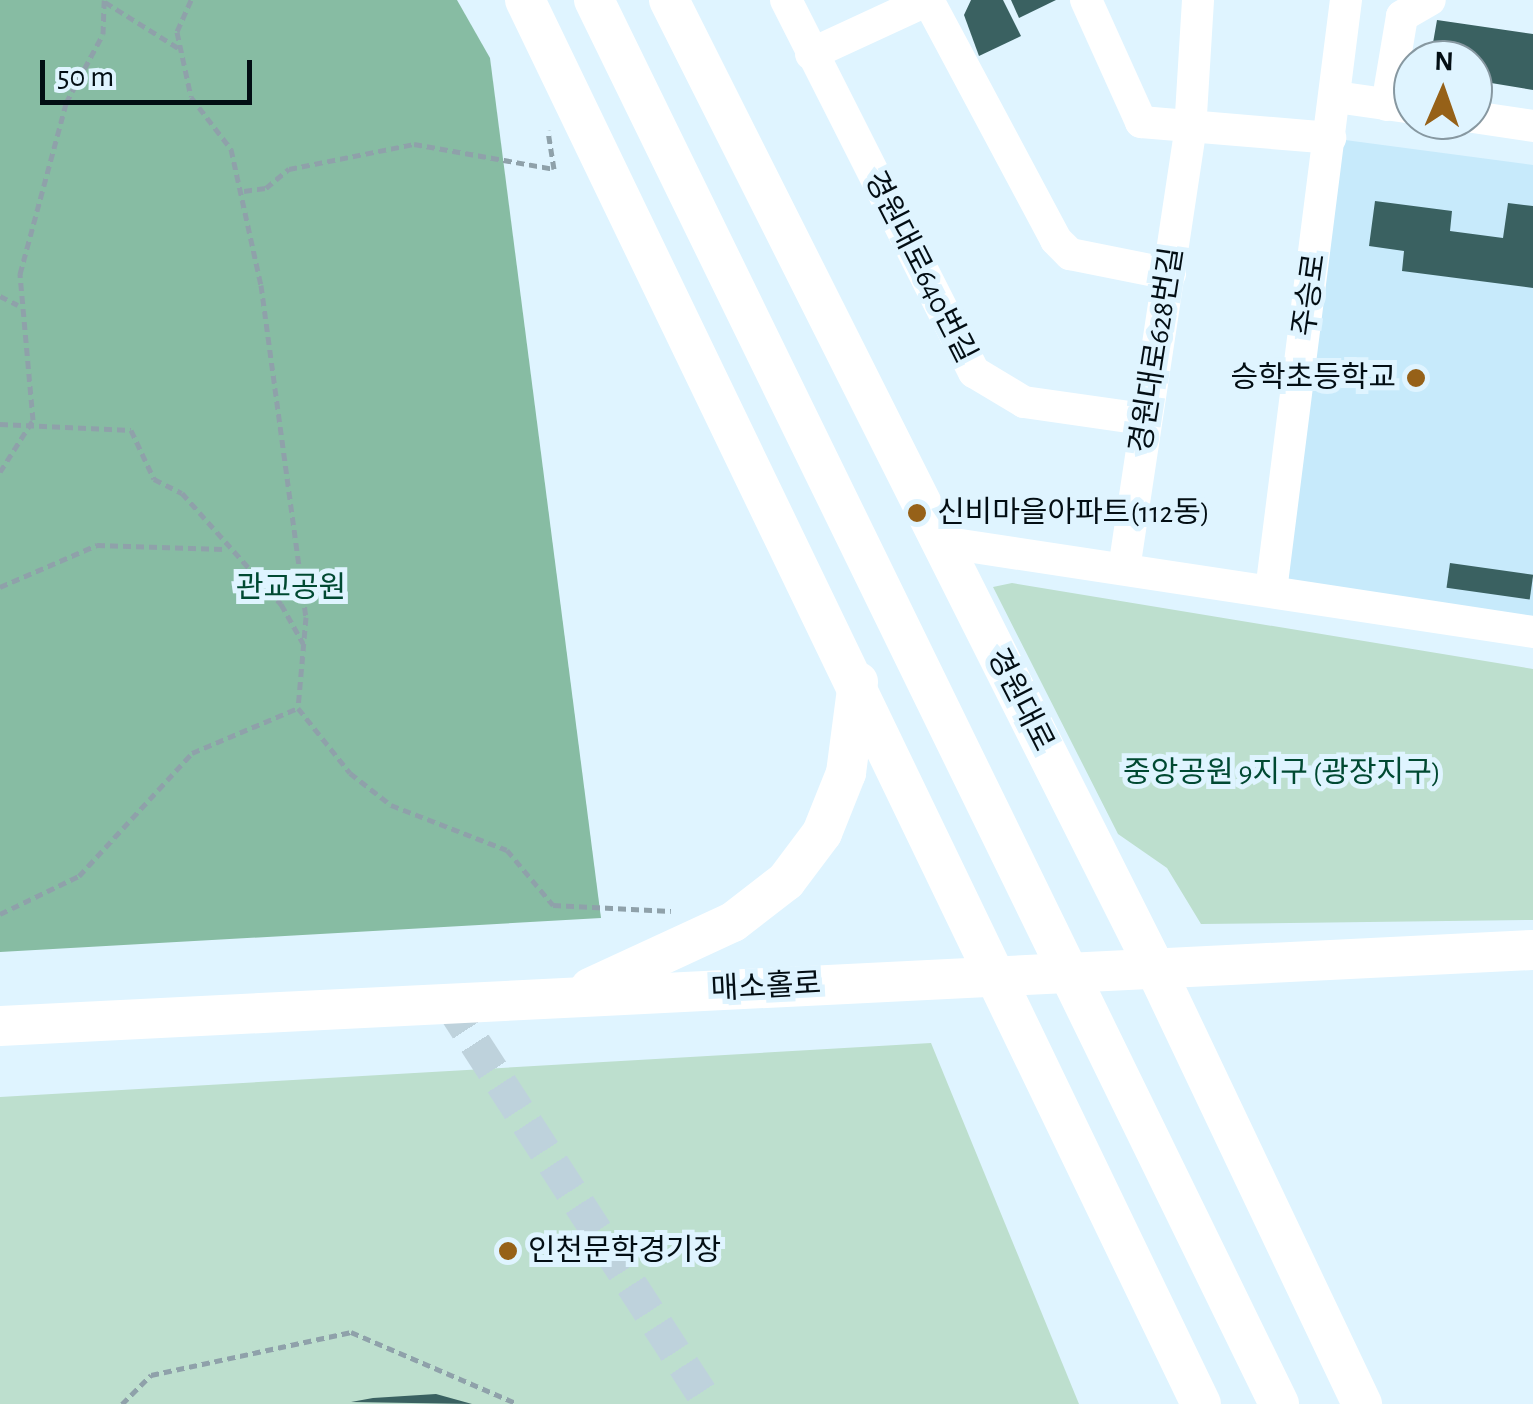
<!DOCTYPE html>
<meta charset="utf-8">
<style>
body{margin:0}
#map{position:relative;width:1533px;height:1404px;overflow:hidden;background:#dff4ff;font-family:"Alegreya Sans","Noto Sans KR",sans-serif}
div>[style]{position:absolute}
.built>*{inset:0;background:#c7eafb}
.green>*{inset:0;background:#bddfce}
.forest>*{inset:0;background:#87bca3}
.building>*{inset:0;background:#3a6161;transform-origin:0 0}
.minor-tunnel>*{height:32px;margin-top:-16px;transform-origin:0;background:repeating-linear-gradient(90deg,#bed2dc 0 32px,transparent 0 48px)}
.path>*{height:5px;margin-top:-2.5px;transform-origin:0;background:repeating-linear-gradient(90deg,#8fa1aa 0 8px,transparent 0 13px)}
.minor>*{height:32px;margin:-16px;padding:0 16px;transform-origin:16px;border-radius:16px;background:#fff}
.major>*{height:40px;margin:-20px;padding:0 20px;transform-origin:20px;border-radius:20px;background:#fff}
.dots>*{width:28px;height:28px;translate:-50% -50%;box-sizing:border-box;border:5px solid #dff4ff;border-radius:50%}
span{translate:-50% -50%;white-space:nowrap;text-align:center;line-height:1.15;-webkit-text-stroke:10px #dff4ff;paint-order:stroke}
.street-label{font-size:30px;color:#030e14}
.poi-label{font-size:30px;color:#030e14}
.right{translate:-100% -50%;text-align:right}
.left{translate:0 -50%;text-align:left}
.park-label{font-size:30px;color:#004932}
.north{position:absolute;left:1393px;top:40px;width:100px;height:100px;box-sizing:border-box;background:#dff4ff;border:2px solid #8798a1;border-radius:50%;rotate:2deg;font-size:28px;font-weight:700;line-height:40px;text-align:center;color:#030e14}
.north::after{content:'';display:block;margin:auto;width:35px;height:45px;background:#966118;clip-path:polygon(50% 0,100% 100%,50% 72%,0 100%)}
.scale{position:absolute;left:40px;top:60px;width:212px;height:45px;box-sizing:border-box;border:5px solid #030e14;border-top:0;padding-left:12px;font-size:30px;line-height:35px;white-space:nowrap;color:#030e14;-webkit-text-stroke:8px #dff4ff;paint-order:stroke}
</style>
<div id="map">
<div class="built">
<div style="clip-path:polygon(1330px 138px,1533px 165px,1533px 632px,1271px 591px)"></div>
</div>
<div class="green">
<div style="clip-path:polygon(1012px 583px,1533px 669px,1533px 920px,1201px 924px,1167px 868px,1118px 834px,993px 587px)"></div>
<div style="clip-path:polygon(931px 1043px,1079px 1404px,0 1404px,0 1097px)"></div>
</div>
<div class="forest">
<div style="clip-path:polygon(0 0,457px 0,490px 58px,601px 918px,0 952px)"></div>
</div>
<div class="building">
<div style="clip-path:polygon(971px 0,1003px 0,1021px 36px,979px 56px,964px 15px)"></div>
<div style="clip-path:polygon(1011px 0,1056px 0,1019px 18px)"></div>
<div style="clip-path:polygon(1437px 20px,1533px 34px,1533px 90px,1473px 80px,1473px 60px,1430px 60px)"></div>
<div style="clip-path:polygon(1375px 201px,1452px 211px,1450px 231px,1503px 238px,1508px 203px,1533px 206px,1533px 288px,1402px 271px,1404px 251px,1369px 246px)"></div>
<div style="left:1450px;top:563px;width:84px;height:25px;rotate:8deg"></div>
<div style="clip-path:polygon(436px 1394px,472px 1404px,351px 1402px,373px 1398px)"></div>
</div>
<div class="minor-tunnel">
<div style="left:449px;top:1003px;width:477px;rotate:57.1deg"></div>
</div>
<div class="path">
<div style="left:191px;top:0;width:35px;rotate:114deg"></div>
<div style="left:177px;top:32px;width:66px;rotate:77.8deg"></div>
<div style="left:191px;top:97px;width:66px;rotate:52.4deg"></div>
<div style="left:231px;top:149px;width:139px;rotate:77.6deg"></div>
<div style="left:261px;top:285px;width:335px;rotate:82.3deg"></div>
<div style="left:306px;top:617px;width:91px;rotate:95deg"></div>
<div style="left:298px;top:708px;width:83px;rotate:51.3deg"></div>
<div style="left:350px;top:773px;width:52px;rotate:38deg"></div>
<div style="left:391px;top:805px;width:124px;rotate:21.2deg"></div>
<div style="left:507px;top:850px;width:72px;rotate:50.1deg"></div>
<div style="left:553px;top:905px;width:118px;rotate:2.9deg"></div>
<div style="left:105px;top:2px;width:89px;rotate:32.1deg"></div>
<div style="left:244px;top:191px;width:22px;rotate:-8deg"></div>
<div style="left:266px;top:188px;width:30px;rotate:-40deg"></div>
<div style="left:289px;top:169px;width:127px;rotate:-11.3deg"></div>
<div style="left:414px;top:144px;width:142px;rotate:10.1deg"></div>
<div style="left:554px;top:169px;width:39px;rotate:-99deg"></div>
<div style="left:0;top:296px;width:20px;rotate:27deg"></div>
<div style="left:0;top:424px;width:131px;rotate:2.6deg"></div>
<div style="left:131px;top:430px;width:54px;rotate:64.9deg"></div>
<div style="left:154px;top:479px;width:31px;rotate:27deg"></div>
<div style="left:182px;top:493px;width:149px;rotate:48.3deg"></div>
<div style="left:281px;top:604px;width:45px;rotate:60.6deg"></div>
<div style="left:0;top:472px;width:62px;rotate:-57.6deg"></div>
<div style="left:33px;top:420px;width:147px;rotate:-95.1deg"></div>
<div style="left:20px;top:274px;width:177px;rotate:-74.9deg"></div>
<div style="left:66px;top:103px;width:78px;rotate:-61.8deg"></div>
<div style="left:103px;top:34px;width:34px;rotate:-88deg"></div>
<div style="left:0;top:587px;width:106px;rotate:-23.4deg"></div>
<div style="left:97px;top:545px;width:126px;rotate:1.8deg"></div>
<div style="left:0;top:914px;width:88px;rotate:-25.7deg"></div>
<div style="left:79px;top:876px;width:167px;rotate:-47.4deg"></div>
<div style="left:192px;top:753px;width:115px;rotate:-23deg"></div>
<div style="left:122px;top:1404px;width:41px;rotate:-45deg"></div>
<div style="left:151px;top:1375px;width:205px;rotate:-12.1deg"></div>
<div style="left:351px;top:1332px;width:182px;rotate:23.3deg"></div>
</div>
<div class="minor">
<div style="left:786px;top:0;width:417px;rotate:63.2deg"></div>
<div style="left:974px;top:372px;width:58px;rotate:31deg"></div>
<div style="left:1024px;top:402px;width:121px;rotate:8.1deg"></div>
<div style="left:1086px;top:0;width:134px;rotate:65.7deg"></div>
<div style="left:1141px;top:122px;width:190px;rotate:4.8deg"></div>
<div style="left:811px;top:54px;width:129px;rotate:-24.8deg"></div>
<div style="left:928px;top:0;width:272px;rotate:61.9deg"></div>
<div style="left:1056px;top:240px;width:20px;rotate:45deg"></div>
<div style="left:1070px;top:254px;width:102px;rotate:11.3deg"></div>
<div style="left:1336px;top:97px;width:78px;rotate:8.1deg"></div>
<div style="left:1387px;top:105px;width:90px;rotate:-80.4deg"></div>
<div style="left:1402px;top:16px;width:32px;rotate:-30deg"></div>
<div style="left:1473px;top:117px;width:61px;rotate:8.5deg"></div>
<div style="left:941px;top:542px;width:599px;rotate:8.64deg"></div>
<div style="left:1124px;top:569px;width:443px;rotate:-81.4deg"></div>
<div style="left:1190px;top:131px;width:131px;rotate:-86.5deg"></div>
<div style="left:1271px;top:591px;width:596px;rotate:-82.77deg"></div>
</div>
<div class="major">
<div style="left:525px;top:0;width:1558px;rotate:64.29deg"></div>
<div style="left:594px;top:0;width:1562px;rotate:63.99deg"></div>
<div style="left:669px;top:0;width:1083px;rotate:63.34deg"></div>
<div style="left:1155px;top:968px;width:483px;rotate:64.6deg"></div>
<div style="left:590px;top:988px;width:157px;rotate:-24.8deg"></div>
<div style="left:733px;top:922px;width:67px;rotate:-37.7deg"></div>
<div style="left:786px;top:881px;width:60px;rotate:-53.1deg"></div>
<div style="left:822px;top:833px;width:65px;rotate:-68.2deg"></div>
<div style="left:846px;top:773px;width:92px;rotate:-82.5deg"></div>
<div style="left:0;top:1026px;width:1535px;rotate:-2.84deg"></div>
</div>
<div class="dots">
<div style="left:1416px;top:378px;background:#966118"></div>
<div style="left:917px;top:513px;background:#966118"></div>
<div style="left:508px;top:1251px;background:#966118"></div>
</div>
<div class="street-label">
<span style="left:920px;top:267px;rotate:63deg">경원대로640번길</span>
<span style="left:1310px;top:295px;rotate:-82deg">주승로</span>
<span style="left:1157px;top:350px;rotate:-81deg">경원대로628번길</span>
<span style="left:1020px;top:700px;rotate:63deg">경원대로</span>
<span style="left:766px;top:987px;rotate:-3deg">매소홀로</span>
</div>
<div class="poi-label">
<span class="right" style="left:1396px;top:378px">승학초등학교</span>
<span class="left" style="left:937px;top:513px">신비마을아파트(112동)</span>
<span class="left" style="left:528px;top:1251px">인천문학경기장</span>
</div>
<div class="park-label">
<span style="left:291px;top:588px">관교공원</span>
<span style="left:1282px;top:773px">중앙공원 9지구 (광장지구)</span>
</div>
<div class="north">N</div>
<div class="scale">50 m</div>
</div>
